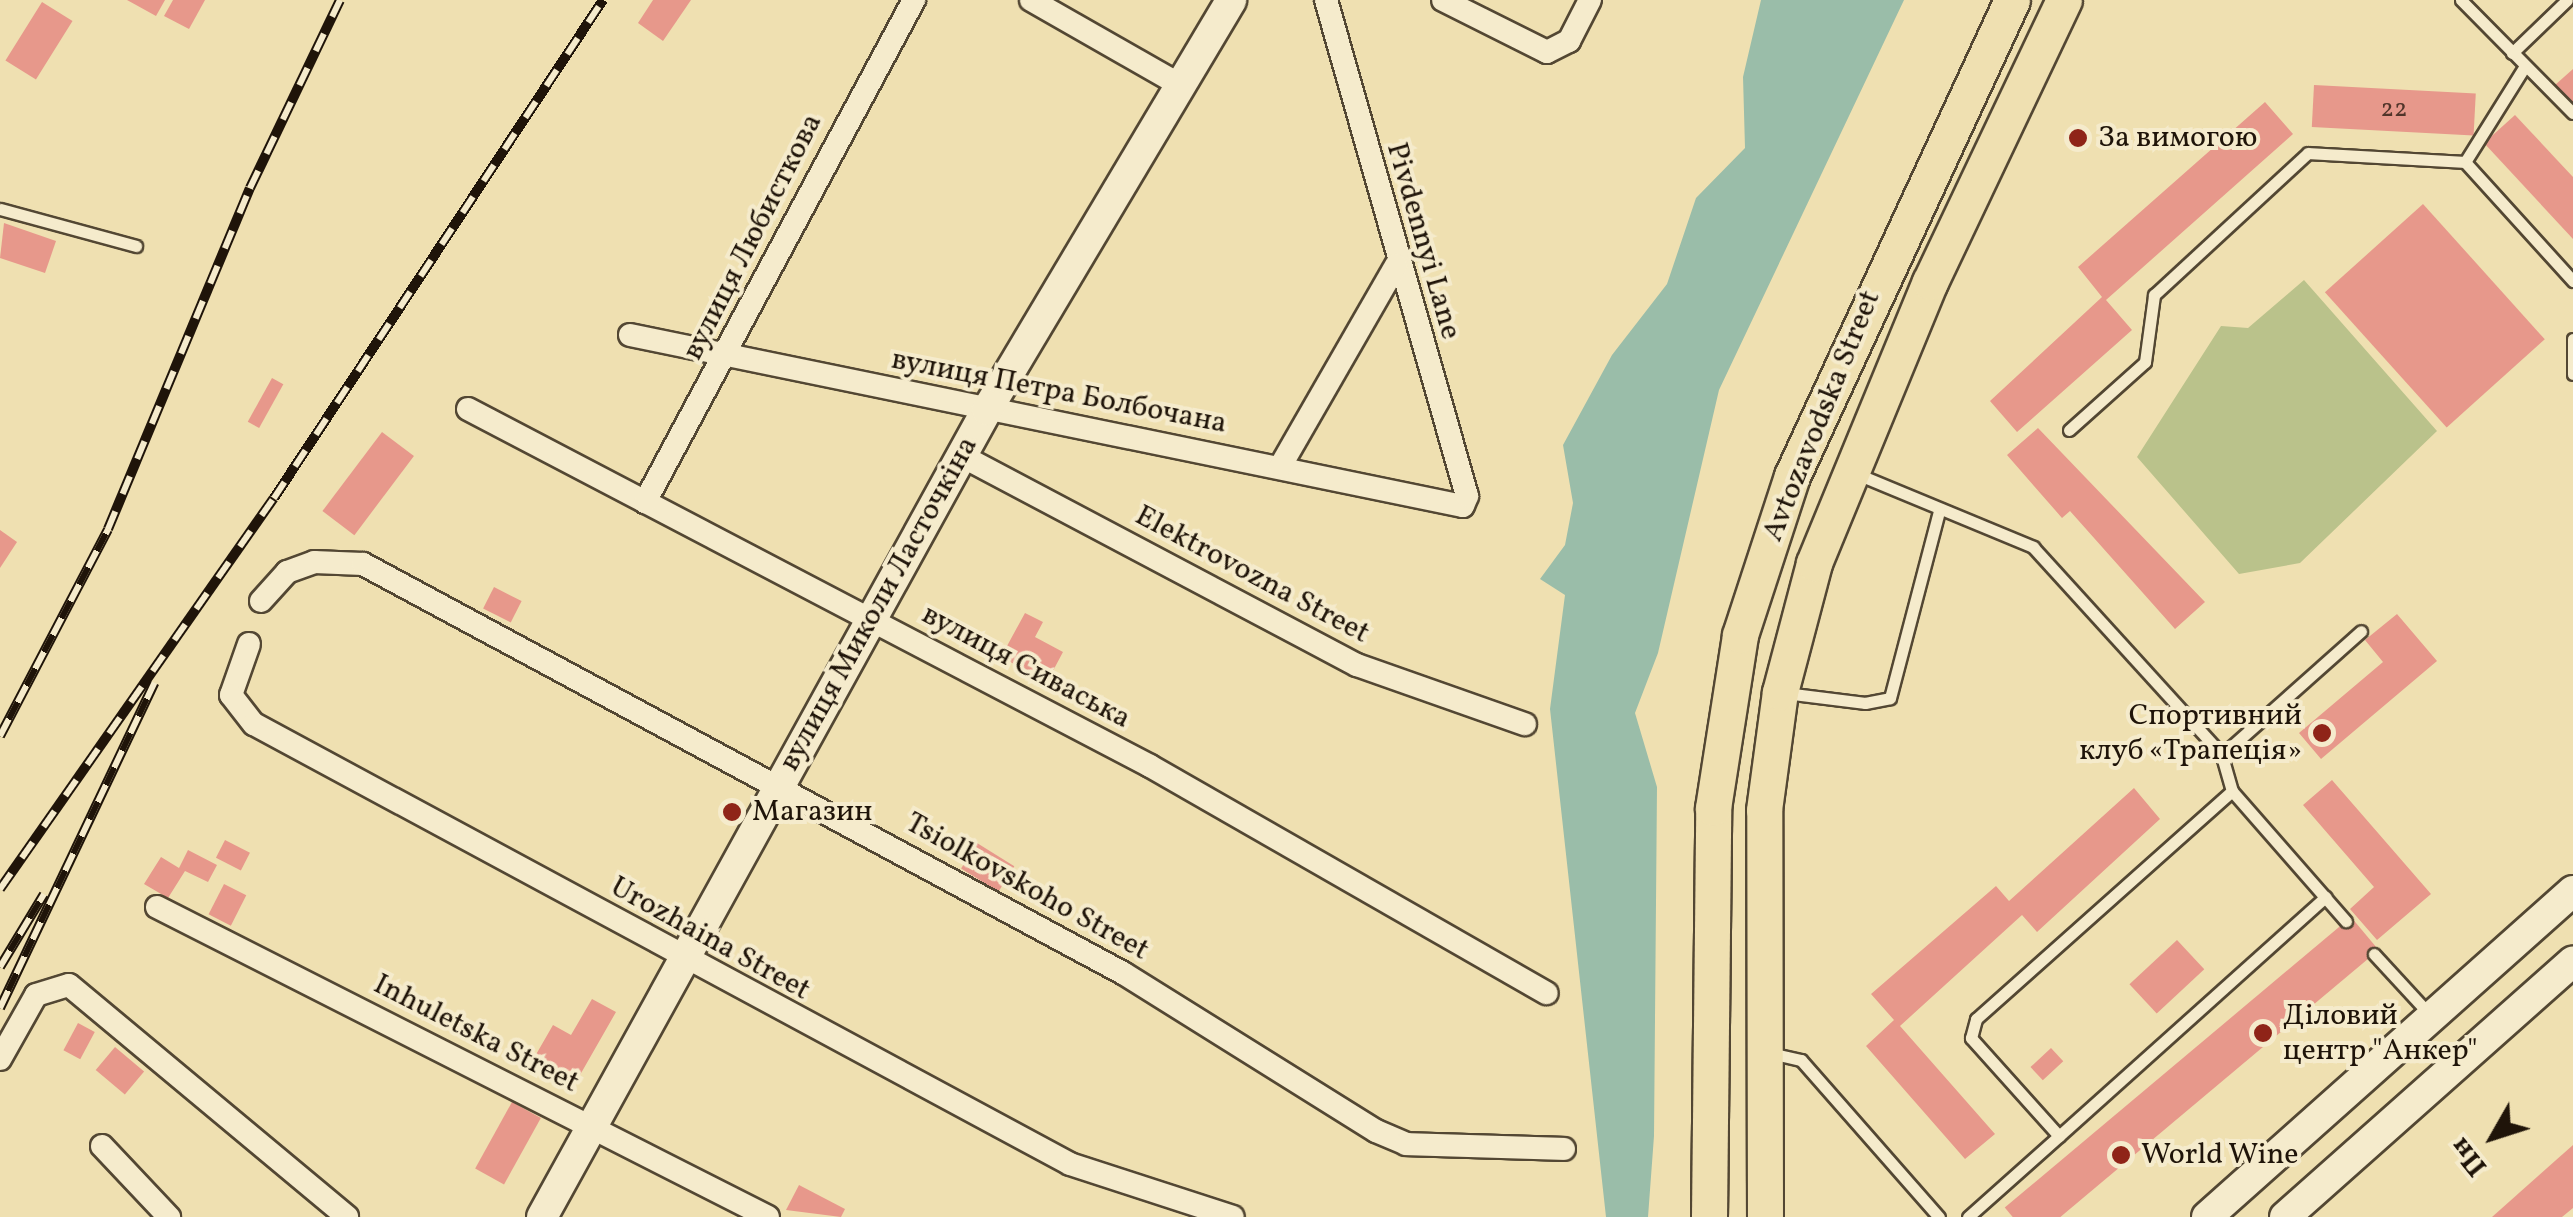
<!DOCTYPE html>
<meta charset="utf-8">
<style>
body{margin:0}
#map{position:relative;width:2573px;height:1217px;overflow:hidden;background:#efe0b1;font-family:Vollkorn,serif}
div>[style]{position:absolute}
.green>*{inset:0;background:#bac28b}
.water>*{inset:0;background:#9abda9}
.building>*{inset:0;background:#e7988b;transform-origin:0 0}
.roads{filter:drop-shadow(2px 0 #534733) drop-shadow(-2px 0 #534733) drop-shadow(0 2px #534733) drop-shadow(0 -2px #534733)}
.lane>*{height:11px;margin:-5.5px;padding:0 5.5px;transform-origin:5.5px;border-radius:5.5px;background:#f5ebcc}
.street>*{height:22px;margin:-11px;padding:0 11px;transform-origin:11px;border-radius:11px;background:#f5ebcc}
.secondary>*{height:30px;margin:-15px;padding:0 15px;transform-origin:15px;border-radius:15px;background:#f5ebcc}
.primary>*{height:35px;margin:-17.5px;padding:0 17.5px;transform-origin:17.5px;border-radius:17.5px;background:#efe0b1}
.rail>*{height:10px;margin-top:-5px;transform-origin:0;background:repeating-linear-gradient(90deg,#f5ebcc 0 19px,#1f1409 0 38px);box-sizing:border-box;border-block:2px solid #1f1409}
.dots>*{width:28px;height:28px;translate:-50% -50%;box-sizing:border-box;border:5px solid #f5ebcc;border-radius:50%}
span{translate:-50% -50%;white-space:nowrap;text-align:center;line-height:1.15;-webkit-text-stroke:8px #f5ebcc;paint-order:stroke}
.number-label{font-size:25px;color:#51352a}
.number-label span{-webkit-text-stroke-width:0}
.poi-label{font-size:30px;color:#1f1409}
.left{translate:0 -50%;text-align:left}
.right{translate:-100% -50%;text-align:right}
.street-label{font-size:30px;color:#1f1409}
.north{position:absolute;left:2443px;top:1087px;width:100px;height:100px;-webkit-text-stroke:8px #f5ebcc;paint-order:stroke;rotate:231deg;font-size:28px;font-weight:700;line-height:40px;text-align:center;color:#1f1409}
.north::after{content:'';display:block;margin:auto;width:35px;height:45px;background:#1f1409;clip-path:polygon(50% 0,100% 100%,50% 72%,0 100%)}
</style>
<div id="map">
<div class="green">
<div style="clip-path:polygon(2304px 280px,2437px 431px,2300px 563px,2239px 574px,2137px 457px,2221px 326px,2248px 328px)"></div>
</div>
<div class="water">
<div style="clip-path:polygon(1761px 0,1904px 0,1719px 390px,1658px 653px,1635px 713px,1657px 787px,1654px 1136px,1648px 1217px,1606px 1217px,1550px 709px,1565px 595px,1540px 579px,1565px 545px,1573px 503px,1563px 445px,1612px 355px,1667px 284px,1696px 198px,1745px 148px,1743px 77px)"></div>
</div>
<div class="building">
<div style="clip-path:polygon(127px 0,165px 0,156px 16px)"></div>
<div style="clip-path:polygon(173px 0,205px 0,189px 29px,164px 16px)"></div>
<div style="clip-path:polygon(653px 0,691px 0,663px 41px,638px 23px)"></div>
<div style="left:42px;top:2px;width:36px;height:69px;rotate:32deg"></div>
<div style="clip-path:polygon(2573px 69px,2573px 104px,2555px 85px)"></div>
<div style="left:2314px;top:85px;width:162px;height:42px;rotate:3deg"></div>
<div style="clip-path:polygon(2265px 102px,2293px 134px,2106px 300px,2132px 330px,2017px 432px,1990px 401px,2102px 297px,2078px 267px)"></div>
<div style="clip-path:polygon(2515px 115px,2573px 177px,2573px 239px,2484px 143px)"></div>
<div style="left:2423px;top:204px;width:182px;height:132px;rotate:48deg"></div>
<div style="clip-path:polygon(4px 223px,56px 241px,45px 273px,0 258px)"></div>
<div style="left:272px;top:378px;width:13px;height:50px;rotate:29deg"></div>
<div style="clip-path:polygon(2038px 428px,2205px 602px,2175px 629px,2070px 511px,2062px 518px,2007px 455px)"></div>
<div style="left:382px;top:432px;width:40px;height:99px;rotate:37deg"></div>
<div style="clip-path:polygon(0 530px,17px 542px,0 568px)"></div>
<div style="left:494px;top:587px;width:31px;height:24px;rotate:27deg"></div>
<div style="clip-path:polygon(1025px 613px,1043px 622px,1035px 637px,1063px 652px,1047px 682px,1001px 657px)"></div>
<div style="clip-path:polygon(2397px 614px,2437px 661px,2321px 759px,2299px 733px,2383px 662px,2365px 640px)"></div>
<div style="clip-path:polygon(2332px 780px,2431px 894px,2377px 940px,2350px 909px,2374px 887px,2303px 805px)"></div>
<div style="clip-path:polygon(2134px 788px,2160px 819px,2037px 932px,2022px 915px,1900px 1026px,1995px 1134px,1965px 1159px,1866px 1046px,1894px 1020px,1871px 994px,1996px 886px,2009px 901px)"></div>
<div style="left:225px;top:840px;width:28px;height:20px;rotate:27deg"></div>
<div style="left:977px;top:843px;width:44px;height:30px;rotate:32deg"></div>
<div style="clip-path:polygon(188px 850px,217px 865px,208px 882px,185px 871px,168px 898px,144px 884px,161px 857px,179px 868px)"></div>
<div style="left:224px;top:884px;width:25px;height:34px;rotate:27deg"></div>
<div style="left:2351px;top:917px;width:43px;height:452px;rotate:50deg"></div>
<div style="left:2177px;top:940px;width:40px;height:65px;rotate:47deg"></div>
<div style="clip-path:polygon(592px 999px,616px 1012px,576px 1082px,534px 1058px,553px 1025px,571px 1035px)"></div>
<div style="left:78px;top:1023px;width:19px;height:31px;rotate:28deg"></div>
<div style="left:115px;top:1047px;width:38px;height:30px;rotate:40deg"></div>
<div style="left:2051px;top:1048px;width:18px;height:28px;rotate:47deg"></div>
<div style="left:512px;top:1102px;width:33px;height:76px;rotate:29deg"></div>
<div style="clip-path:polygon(2573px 1145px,2573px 1208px,2562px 1217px,2492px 1217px)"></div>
<div style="clip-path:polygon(799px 1185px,845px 1209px,841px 1217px,786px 1210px)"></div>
</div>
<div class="roads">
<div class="lane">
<div style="left:2461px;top:0;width:159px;rotate:45.3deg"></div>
<div style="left:2512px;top:53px;width:76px;rotate:-43.9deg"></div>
<div style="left:2525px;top:66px;width:113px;rotate:122deg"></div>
<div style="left:2465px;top:162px;width:161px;rotate:47.8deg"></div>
<div style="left:0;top:209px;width:141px;rotate:15.2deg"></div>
<div style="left:2573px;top:339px;width:35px;rotate:90deg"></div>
<div style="left:2069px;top:430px;width:102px;rotate:-41.8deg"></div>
<div style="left:2145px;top:362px;width:68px;rotate:-82.3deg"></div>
<div style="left:2154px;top:295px;width:209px;rotate:-42.7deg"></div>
<div style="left:2308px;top:153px;width:157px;rotate:3.3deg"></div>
<div style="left:1857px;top:474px;width:191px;rotate:22.5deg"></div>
<div style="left:2033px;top:547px;width:281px;rotate:47.7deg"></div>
<div style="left:1785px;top:693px;width:81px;rotate:7.1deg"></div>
<div style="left:1865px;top:703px;width:25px;rotate:-11deg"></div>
<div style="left:1890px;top:698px;width:193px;rotate:-75.3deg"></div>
<div style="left:2232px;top:791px;width:173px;rotate:48.8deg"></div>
<div style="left:2374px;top:954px;width:83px;rotate:47.4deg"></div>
<div style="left:1770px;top:1053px;width:32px;rotate:13deg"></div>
<div style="left:1801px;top:1060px;width:209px;rotate:48.7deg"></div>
<div style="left:2059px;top:1136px;width:358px;rotate:-41.9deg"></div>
<div style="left:1968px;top:1217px;width:122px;rotate:-41.7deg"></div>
<div style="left:2059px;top:1136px;width:132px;rotate:-131.9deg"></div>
<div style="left:1971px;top:1038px;width:20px;rotate:-75deg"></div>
<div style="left:1976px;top:1019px;width:343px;rotate:-41.7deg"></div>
<div style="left:2232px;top:791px;width:37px;rotate:-106deg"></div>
<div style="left:2222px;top:755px;width:186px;rotate:-41.7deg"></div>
</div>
<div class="street">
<div style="left:1031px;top:0;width:174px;rotate:29.7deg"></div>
<div style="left:1443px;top:0;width:116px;rotate:26.6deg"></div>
<div style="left:1547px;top:52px;width:25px;rotate:-27deg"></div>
<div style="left:1569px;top:41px;width:46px;rotate:-62.9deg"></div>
<div style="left:630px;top:335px;width:850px;rotate:11.6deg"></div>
<div style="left:1463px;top:506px;width:11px;rotate:-68deg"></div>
<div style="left:1467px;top:496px;width:516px;rotate:-105.87deg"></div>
<div style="left:468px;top:409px;width:770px;rotate:27.63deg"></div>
<div style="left:1150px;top:766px;width:457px;rotate:29.8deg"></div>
<div style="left:962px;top:456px;width:447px;rotate:27.9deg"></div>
<div style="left:1357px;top:665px;width:178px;rotate:19.4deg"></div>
<div style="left:1280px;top:467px;width:233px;rotate:-60.1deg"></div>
<div style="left:645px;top:502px;width:570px;rotate:-61.82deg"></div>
<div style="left:261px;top:601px;width:39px;rotate:-48deg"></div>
<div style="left:287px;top:572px;width:29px;rotate:-20deg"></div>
<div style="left:314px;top:562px;width:49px;rotate:2.3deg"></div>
<div style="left:363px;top:564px;width:863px;rotate:28.29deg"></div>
<div style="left:1123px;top:973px;width:298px;rotate:32deg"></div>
<div style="left:1376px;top:1131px;width:33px;rotate:23deg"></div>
<div style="left:1406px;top:1144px;width:158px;rotate:1.8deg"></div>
<div style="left:249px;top:644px;width:54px;rotate:109.4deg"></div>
<div style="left:231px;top:695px;width:37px;rotate:52deg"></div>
<div style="left:254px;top:724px;width:927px;rotate:28.33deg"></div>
<div style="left:1070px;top:1164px;width:171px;rotate:18deg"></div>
<div style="left:157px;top:907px;width:685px;rotate:26.9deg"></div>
<div style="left:0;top:1059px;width:73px;rotate:-60.6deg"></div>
<div style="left:36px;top:995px;width:34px;rotate:-17deg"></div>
<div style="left:69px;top:985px;width:362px;rotate:39.8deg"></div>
<div style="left:102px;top:1146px;width:98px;rotate:46.7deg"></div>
</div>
<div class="secondary">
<div style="left:542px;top:1217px;width:922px;rotate:-61.13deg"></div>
<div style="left:987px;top:410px;width:477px;rotate:-59.2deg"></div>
<div style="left:2207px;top:1217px;width:490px;rotate:-41.7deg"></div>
<div style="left:2285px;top:1217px;width:385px;rotate:-41.6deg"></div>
</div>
<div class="primary">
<div style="left:1709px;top:1217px;width:409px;rotate:-89.4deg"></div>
<div style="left:1713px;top:808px;width:175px;rotate:-81.1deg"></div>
<div style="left:1740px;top:635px;width:167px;rotate:-71.9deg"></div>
<div style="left:1792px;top:476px;width:524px;rotate:-65.19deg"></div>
<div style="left:1765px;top:1217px;width:407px;rotate:-90.1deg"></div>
<div style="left:1764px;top:810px;width:119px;rotate:-82.3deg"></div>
<div style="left:1780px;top:692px;width:133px;rotate:-75.2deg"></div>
<div style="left:1814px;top:563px;width:304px;rotate:-67.6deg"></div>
<div style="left:1930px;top:282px;width:312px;rotate:-64.6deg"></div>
</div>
</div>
<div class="rail">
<div style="left:0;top:736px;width:233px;rotate:-62.4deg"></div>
<div style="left:108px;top:529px;width:369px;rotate:-67.4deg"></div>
<div style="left:250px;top:188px;width:208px;rotate:-64.4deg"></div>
<div style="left:0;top:889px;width:477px;rotate:-55deg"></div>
<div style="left:274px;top:498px;width:597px;rotate:-56.55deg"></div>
<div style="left:0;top:967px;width:85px;rotate:-58.9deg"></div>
<div style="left:0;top:1008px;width:360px;rotate:-64.6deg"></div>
</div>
<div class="dots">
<div style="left:2078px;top:138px;background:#8f2418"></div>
<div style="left:2322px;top:733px;background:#8f2418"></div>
<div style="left:732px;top:812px;background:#8f2418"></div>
<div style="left:2263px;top:1033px;background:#8f2418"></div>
<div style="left:2121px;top:1155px;background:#8f2418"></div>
</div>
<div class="number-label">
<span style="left:2394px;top:110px">22</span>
</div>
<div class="poi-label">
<span class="left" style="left:2098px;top:138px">За вимогою</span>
<span class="right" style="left:2302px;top:733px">Спортивний<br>клуб «Трапеція»</span>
<span class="left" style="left:752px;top:812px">Магазин</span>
<span class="left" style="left:2283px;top:1033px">Діловий<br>центр "Анкер"</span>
<span class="left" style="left:2141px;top:1155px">World Wine</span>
</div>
<div class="street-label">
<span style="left:753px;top:237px;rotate:-63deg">вулиця Любисткова</span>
<span style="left:1423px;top:241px;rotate:74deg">Pivdennyi Lane</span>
<span style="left:1059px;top:392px;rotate:11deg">вулиця Петра Болбочана</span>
<span style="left:1822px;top:416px;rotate:-68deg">Avtozavodska Street</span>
<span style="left:1252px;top:575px;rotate:28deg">Elektrovozna Street</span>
<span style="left:879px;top:604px;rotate:-61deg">вулиця Миколи Ласточкіна</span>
<span style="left:1026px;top:667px;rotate:28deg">вулиця Сиваська</span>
<span style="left:1027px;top:887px;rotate:29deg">Tsiolkovskoho Street</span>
<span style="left:710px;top:939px;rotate:29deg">Urozhaina Street</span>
<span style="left:476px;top:1034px;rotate:27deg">Inhuletska Street</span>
</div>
<div class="north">Пн</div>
</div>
